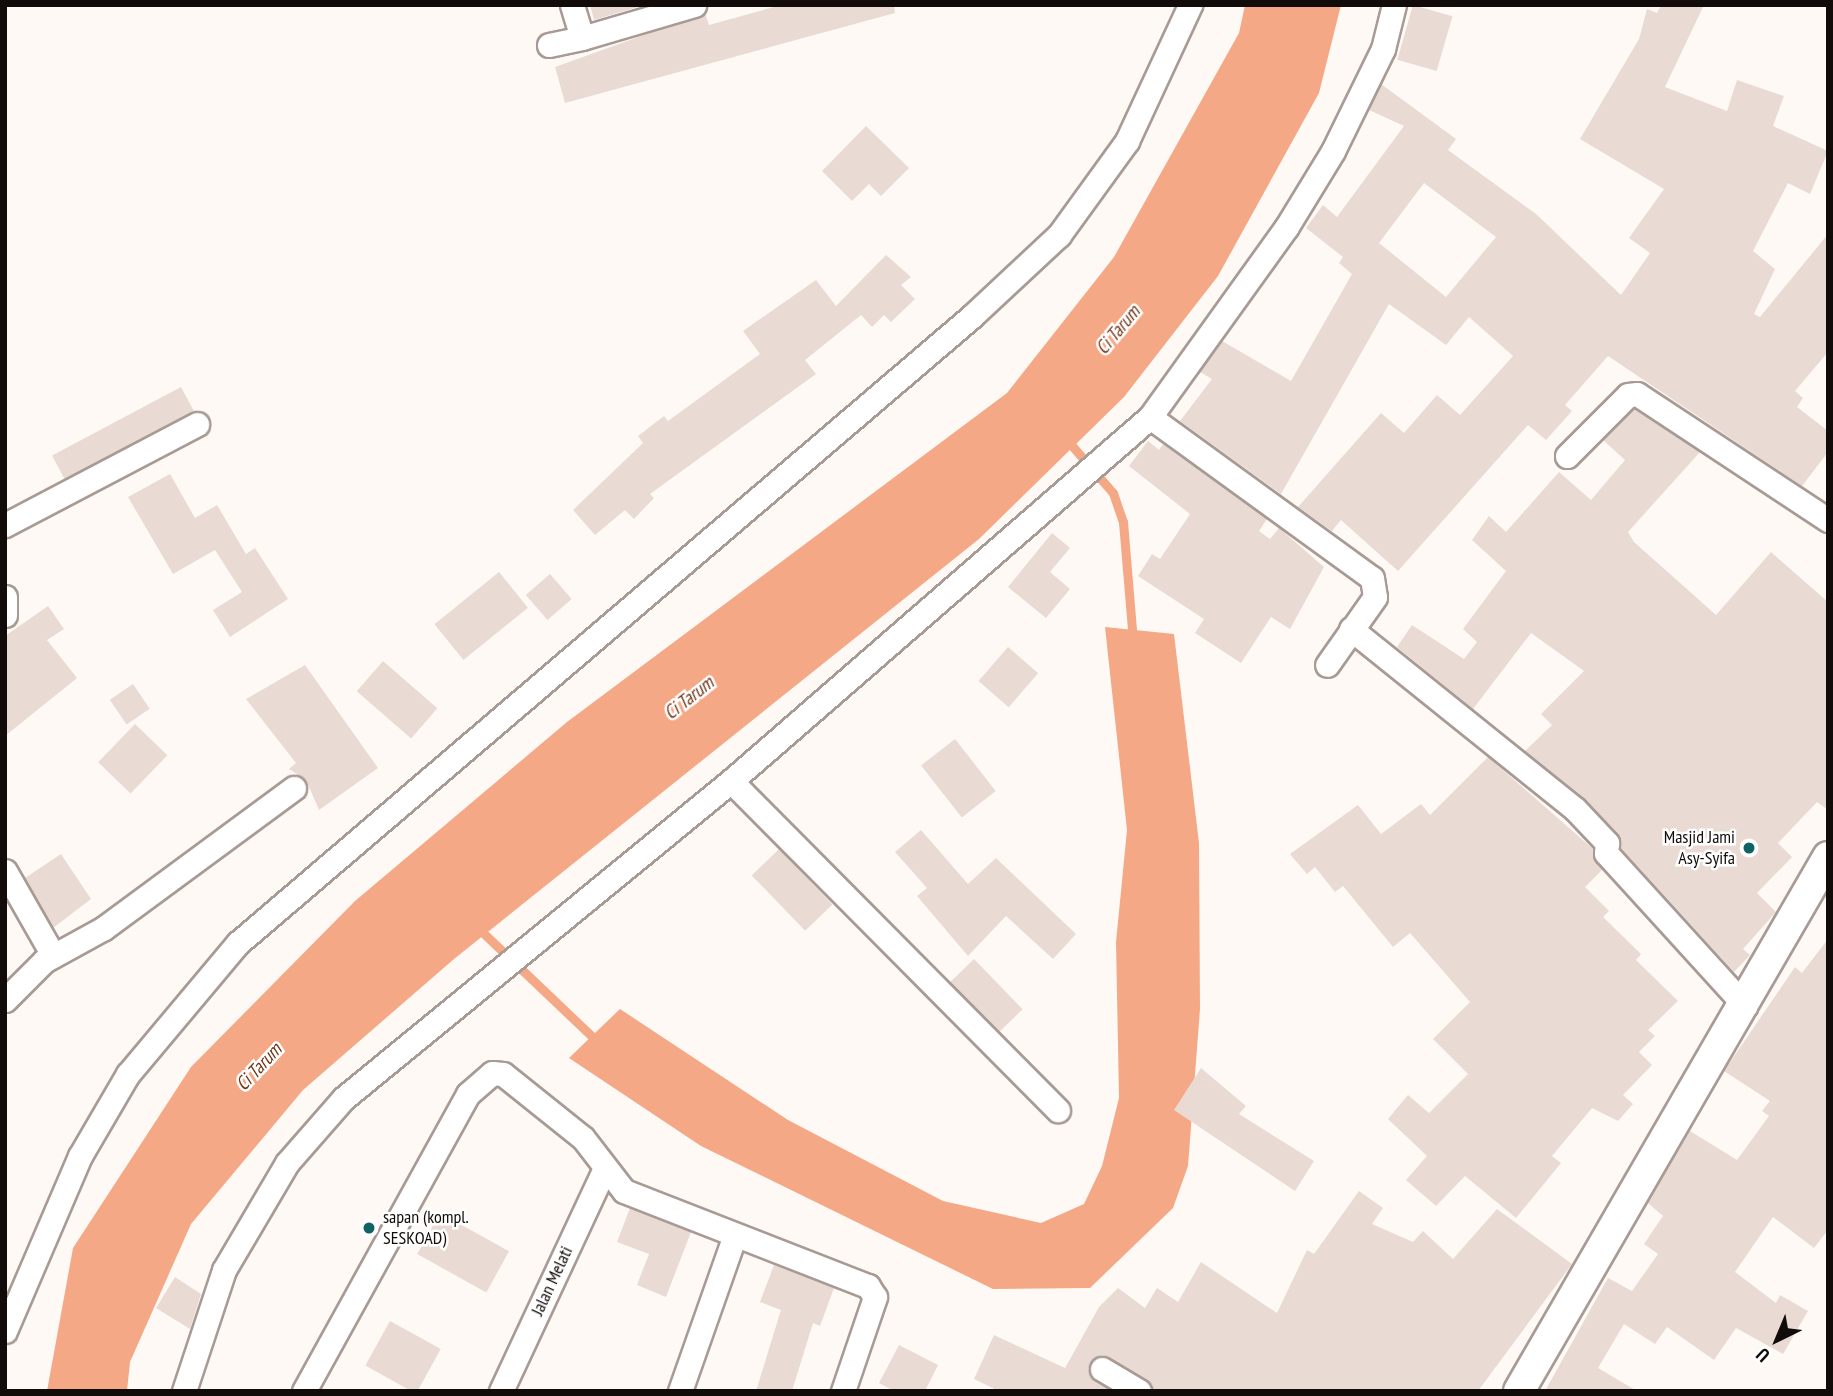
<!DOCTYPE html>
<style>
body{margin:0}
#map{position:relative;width:1833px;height:1396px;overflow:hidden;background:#fff9f6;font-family:"PT Sans Narrow",sans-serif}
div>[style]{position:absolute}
.water>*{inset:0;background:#f5a885}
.stream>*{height:9px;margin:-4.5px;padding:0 4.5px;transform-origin:4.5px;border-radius:4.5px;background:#f5a885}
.building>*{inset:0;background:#e9dad3;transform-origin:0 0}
.roads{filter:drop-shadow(2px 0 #a89a94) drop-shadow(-2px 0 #a89a94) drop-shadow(0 2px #a89a94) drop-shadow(0 -2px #a89a94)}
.minor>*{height:23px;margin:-11.5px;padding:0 11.5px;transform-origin:11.5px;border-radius:11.5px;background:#fff}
.tertiary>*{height:30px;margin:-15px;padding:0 15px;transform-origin:15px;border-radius:15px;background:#fff}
.dots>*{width:19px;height:19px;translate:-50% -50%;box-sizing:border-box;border:4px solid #fff;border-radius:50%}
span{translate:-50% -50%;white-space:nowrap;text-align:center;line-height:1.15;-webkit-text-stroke:5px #fff;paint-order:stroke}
.poi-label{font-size:18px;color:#110c0a}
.right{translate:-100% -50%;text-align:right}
.left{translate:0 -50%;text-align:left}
.street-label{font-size:18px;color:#110c0a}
.water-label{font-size:19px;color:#713517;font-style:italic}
.frame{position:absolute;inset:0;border:7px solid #110c0a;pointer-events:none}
.north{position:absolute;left:1742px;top:1305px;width:70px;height:70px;-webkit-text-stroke:5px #fff;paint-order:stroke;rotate:223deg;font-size:19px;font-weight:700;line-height:28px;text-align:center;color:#110c0a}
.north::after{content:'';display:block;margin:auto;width:24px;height:32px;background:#110c0a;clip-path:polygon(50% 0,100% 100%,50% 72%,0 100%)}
</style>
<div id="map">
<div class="water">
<div style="clip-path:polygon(1245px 5px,1341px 5px,1319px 93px,1218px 276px,1124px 397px,979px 539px,454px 959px,303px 1090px,191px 1224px,130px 1362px,127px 1391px,47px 1391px,73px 1248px,191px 1067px,355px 901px,567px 722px,1007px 393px,1114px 257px,1239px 33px)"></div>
<div style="clip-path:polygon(1105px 627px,1174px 634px,1199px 843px,1200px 1009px,1188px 1166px,1173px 1208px,1090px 1288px,993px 1289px,701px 1146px,569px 1058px,620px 1009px,788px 1120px,943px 1201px,1041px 1223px,1084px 1204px,1102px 1166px,1119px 1098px,1116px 942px,1127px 830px)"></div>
</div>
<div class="stream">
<div style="left:1067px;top:440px;width:70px;rotate:49deg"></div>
<div style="left:1113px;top:493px;width:31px;rotate:71deg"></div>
<div style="left:1123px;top:522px;width:120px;rotate:85.2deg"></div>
<div style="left:477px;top:927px;width:168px;rotate:43.6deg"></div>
</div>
<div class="building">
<div style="clip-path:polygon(590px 5px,644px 5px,594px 20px)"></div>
<div style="clip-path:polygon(781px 5px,894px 5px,895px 13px,565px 103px,555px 67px,705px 13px,709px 25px)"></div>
<div style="left:1413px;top:5px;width:41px;height:57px;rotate:16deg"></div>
<div style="clip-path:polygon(evenodd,1661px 5px,1704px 5px,1665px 87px,1727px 111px,1737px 80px,1784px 96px,1773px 126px,1828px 151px,1810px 194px,1788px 183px,1753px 251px,1775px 269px,1754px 314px,1760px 317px,1828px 234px,1828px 352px,1795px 391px,1803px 398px,1797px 407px,1828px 431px,1828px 452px,1802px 486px,1608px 356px,1565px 405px,1572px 411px,1546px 440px,1528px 425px,1398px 571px,1341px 520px,1332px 531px,1298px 507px,1381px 413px,1404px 433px,1437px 395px,1460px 415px,1513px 356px,1469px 317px,1446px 345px,1389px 304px,1281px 494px,1180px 421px,1212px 379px,1200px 372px,1222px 341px,1291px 381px,1352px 274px,1339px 263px,1343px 257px,1306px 228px,1323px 205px,1337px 217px,1404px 126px,1369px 110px,1381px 84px,1456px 139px,1448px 150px,1536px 214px,1621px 295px,1650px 253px,1629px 238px,1664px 189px,1580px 139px,1639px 39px,1647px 9px,1657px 13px,1661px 5px,1424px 183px,1496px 237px,1446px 297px,1379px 243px,1424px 183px)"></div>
<div style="clip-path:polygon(866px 126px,909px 168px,881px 196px,869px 184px,852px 201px,822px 171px)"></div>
<div style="clip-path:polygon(886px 255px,911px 277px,901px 285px,915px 299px,891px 322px,884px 315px,872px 327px,861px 315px,805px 360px,816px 374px,650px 494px,654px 498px,634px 519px,625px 510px,595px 535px,573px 510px,643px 443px,638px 436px,664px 416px,668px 421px,760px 354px,743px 331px,816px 280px,836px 306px)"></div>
<div style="left:181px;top:387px;width:27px;height:146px;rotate:62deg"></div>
<div style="clip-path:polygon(1634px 409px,1700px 452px,1628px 532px,1634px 542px,1716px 615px,1771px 552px,1828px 602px,1828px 810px,1817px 802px,1778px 843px,1792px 857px,1757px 893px,1776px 912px,1743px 949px,1750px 955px,1734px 972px,1621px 848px,1618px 834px,1585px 799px,1525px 751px,1552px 725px,1541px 714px,1584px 671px,1531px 633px,1473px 709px,1397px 647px,1412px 625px,1464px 659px,1477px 642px,1463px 629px,1506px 571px,1472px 540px,1489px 516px,1506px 532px,1559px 472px,1591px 500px,1625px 460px,1603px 440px)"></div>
<div style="clip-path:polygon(1148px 441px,1159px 450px,1163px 444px,1267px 519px,1259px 531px,1270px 539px,1279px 528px,1324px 567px,1290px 629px,1271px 617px,1241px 663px,1195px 633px,1204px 619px,1138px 576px,1152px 554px,1160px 559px,1190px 514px,1129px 466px)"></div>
<div style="clip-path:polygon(170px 474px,195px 518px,217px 505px,246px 554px,255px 548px,288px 599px,230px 637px,213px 610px,242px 592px,215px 550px,173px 574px,128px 497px)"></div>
<div style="clip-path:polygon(1052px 533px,1070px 548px,1050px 572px,1070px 589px,1046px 618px,1008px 587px)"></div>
<div style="left:499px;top:572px;width:46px;height:83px;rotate:51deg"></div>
<div style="left:550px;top:574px;width:33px;height:32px;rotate:49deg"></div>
<div style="clip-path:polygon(48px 606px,64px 629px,47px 640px,77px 678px,5px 736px,5px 636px)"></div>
<div style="left:1008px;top:647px;width:40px;height:45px;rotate:41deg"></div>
<div style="left:383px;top:661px;width:72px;height:40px;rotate:41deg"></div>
<div style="clip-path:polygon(305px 665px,378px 768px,319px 810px,306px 780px,289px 769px,296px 763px,246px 699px)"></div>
<div style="left:133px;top:684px;width:30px;height:28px;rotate:56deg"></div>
<div style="left:135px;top:724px;width:45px;height:53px;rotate:44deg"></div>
<div style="left:955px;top:739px;width:66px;height:43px;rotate:52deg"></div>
<div style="clip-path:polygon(1488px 757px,1592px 848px,1602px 870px,1585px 887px,1609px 911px,1603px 917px,1641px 954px,1636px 960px,1678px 1001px,1648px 1030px,1655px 1036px,1639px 1052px,1652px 1065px,1623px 1095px,1633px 1104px,1618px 1121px,1592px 1108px,1552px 1156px,1561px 1163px,1516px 1218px,1465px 1176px,1436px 1206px,1406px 1180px,1427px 1156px,1388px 1119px,1408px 1095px,1429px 1113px,1468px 1074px,1433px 1039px,1470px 1002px,1410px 933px,1393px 947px,1343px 886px,1335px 892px,1315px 867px,1307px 874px,1290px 854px,1358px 805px,1381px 834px,1421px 804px,1430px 815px)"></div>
<div style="clip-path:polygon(921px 830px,968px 884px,996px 858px,1076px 934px,1053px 959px,1006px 916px,968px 956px,917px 896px,927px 888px,895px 852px)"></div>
<div style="left:779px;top:849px;width:77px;height:38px;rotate:46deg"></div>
<div style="clip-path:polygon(61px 854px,91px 899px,53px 928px,25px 878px)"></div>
<div style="clip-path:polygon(1828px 939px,1828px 1230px,1814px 1248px,1773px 1217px,1735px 1272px,1776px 1303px,1780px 1295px,1808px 1311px,1783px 1354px,1736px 1328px,1714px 1360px,1667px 1327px,1655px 1344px,1624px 1324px,1598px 1368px,1637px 1391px,1545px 1391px,1608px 1278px,1632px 1291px,1658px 1254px,1644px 1244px,1663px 1216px,1648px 1203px,1690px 1131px,1737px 1160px,1769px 1116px,1762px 1111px,1770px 1101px,1724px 1071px,1795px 967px,1802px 973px)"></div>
<div style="left:974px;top:959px;width:70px;height:33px;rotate:46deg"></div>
<div style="clip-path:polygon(1201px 1068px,1246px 1106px,1239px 1114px,1314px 1161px,1295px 1191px,1174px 1110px)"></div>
<div style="clip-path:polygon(1359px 1191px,1383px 1208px,1372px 1224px,1413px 1242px,1423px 1231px,1453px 1259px,1497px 1209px,1572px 1264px,1478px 1391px,1153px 1391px,1146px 1379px,1103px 1355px,1088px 1369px,1111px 1391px,999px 1391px,974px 1379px,994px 1335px,1065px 1368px,1099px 1307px,1118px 1288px,1145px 1308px,1157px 1288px,1178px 1302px,1201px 1262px,1277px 1313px,1307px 1250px,1314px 1254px)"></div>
<div style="clip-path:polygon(630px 1208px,691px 1232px,666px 1297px,637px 1285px,649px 1254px,617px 1242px)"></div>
<div style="left:440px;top:1213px;width:79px;height:47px;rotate:29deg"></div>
<div style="clip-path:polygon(774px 1265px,834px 1288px,820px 1326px,813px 1323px,792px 1391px,756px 1391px,781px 1310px,760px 1302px)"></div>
<div style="clip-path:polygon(175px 1277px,201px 1294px,190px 1329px,156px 1308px)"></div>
<div style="left:390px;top:1321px;width:58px;height:51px;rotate:29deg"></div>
<div style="clip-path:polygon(899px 1345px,938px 1365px,925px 1391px,894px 1391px,879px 1383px)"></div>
</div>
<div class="roads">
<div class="minor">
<div style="left:572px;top:5px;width:34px;rotate:73deg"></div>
<div style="left:582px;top:38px;width:117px;rotate:-16.4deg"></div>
<div style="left:549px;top:45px;width:34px;rotate:-12deg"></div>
<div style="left:1150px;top:417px;width:274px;rotate:36deg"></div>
<div style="left:1372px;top:578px;width:19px;rotate:81deg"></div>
<div style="left:1375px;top:597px;width:83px;rotate:125.2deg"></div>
<div style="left:1567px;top:456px;width:86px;rotate:-45deg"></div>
<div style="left:1628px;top:395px;width:9px;rotate:-6deg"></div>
<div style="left:1637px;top:394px;width:229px;rotate:33.4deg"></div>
<div style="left:5px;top:525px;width:217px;rotate:-27.7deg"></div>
<div style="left:5px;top:597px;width:18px;rotate:90deg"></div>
<div style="left:1351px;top:629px;width:287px;rotate:38.8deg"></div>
<div style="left:1575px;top:809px;width:47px;rotate:46.7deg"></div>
<div style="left:1607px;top:843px;width:10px;rotate:96deg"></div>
<div style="left:1606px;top:853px;width:207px;rotate:47.7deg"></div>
<div style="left:731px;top:781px;width:464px;rotate:45.2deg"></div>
<div style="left:5px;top:871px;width:97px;rotate:60.3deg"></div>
<div style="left:5px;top:1000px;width:55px;rotate:-45deg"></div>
<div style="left:44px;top:961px;width:68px;rotate:-28.8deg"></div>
<div style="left:104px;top:928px;width:236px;rotate:-36.4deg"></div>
<div style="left:5px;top:1331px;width:190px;rotate:-66.8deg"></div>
<div style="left:80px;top:1156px;width:95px;rotate:-59.7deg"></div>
<div style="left:128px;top:1074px;width:171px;rotate:-50deg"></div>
<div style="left:238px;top:943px;width:965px;rotate:-40.5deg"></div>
<div style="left:972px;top:316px;width:119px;rotate:-43deg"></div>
<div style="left:1059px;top:235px;width:116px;rotate:-54.1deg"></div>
<div style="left:1127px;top:141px;width:150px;rotate:-65.1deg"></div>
<div style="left:1102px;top:1369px;width:43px;rotate:30.7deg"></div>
<div style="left:184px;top:1391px;width:127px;rotate:-71.7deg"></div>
<div style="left:224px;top:1270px;width:124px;rotate:-59.5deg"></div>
<div style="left:287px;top:1163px;width:86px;rotate:-48.8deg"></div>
<div style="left:344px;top:1098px;width:500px;rotate:-39.32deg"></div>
<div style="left:731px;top:781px;width:555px;rotate:-40.98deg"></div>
<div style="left:1150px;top:417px;width:233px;rotate:-54.3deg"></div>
<div style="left:1286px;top:228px;width:90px;rotate:-58.6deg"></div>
<div style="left:1333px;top:151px;width:114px;rotate:-63.9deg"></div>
<div style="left:1383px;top:49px;width:45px;rotate:-76deg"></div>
<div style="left:304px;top:1391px;width:339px;rotate:-61.1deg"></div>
<div style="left:468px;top:1094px;width:32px;rotate:-41deg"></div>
<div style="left:492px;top:1073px;width:11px;rotate:5deg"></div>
<div style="left:503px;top:1074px;width:102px;rotate:38.7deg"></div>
<div style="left:583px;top:1138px;width:67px;rotate:52.3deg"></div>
<div style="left:624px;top:1191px;width:262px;rotate:21.3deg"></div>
<div style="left:868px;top:1286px;width:13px;rotate:58deg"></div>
<div style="left:875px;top:1297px;width:99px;rotate:108.8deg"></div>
<div style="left:501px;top:1391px;width:242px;rotate:-65deg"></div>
<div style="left:680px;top:1391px;width:165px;rotate:-70.6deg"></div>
</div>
<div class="tertiary">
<div style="left:1519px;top:1391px;width:617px;rotate:-59.94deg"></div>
</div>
</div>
<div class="dots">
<div style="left:1749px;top:848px;background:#116262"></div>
<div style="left:369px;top:1228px;background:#116262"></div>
</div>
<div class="poi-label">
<span class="right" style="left:1735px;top:848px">Masjid Jami<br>Asy-Syifa</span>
<span class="left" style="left:383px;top:1228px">sapan (kompl.<br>SESKOAD)</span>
</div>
<div class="street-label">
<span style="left:552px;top:1281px;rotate:-65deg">Jalan Melati</span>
</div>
<div class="water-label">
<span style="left:1118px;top:330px;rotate:-50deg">Ci Tarum</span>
<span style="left:689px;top:698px;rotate:-38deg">Ci Tarum</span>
<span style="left:259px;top:1067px;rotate:-47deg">Ci Tarum</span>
</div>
<div class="frame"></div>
<div class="north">U</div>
</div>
